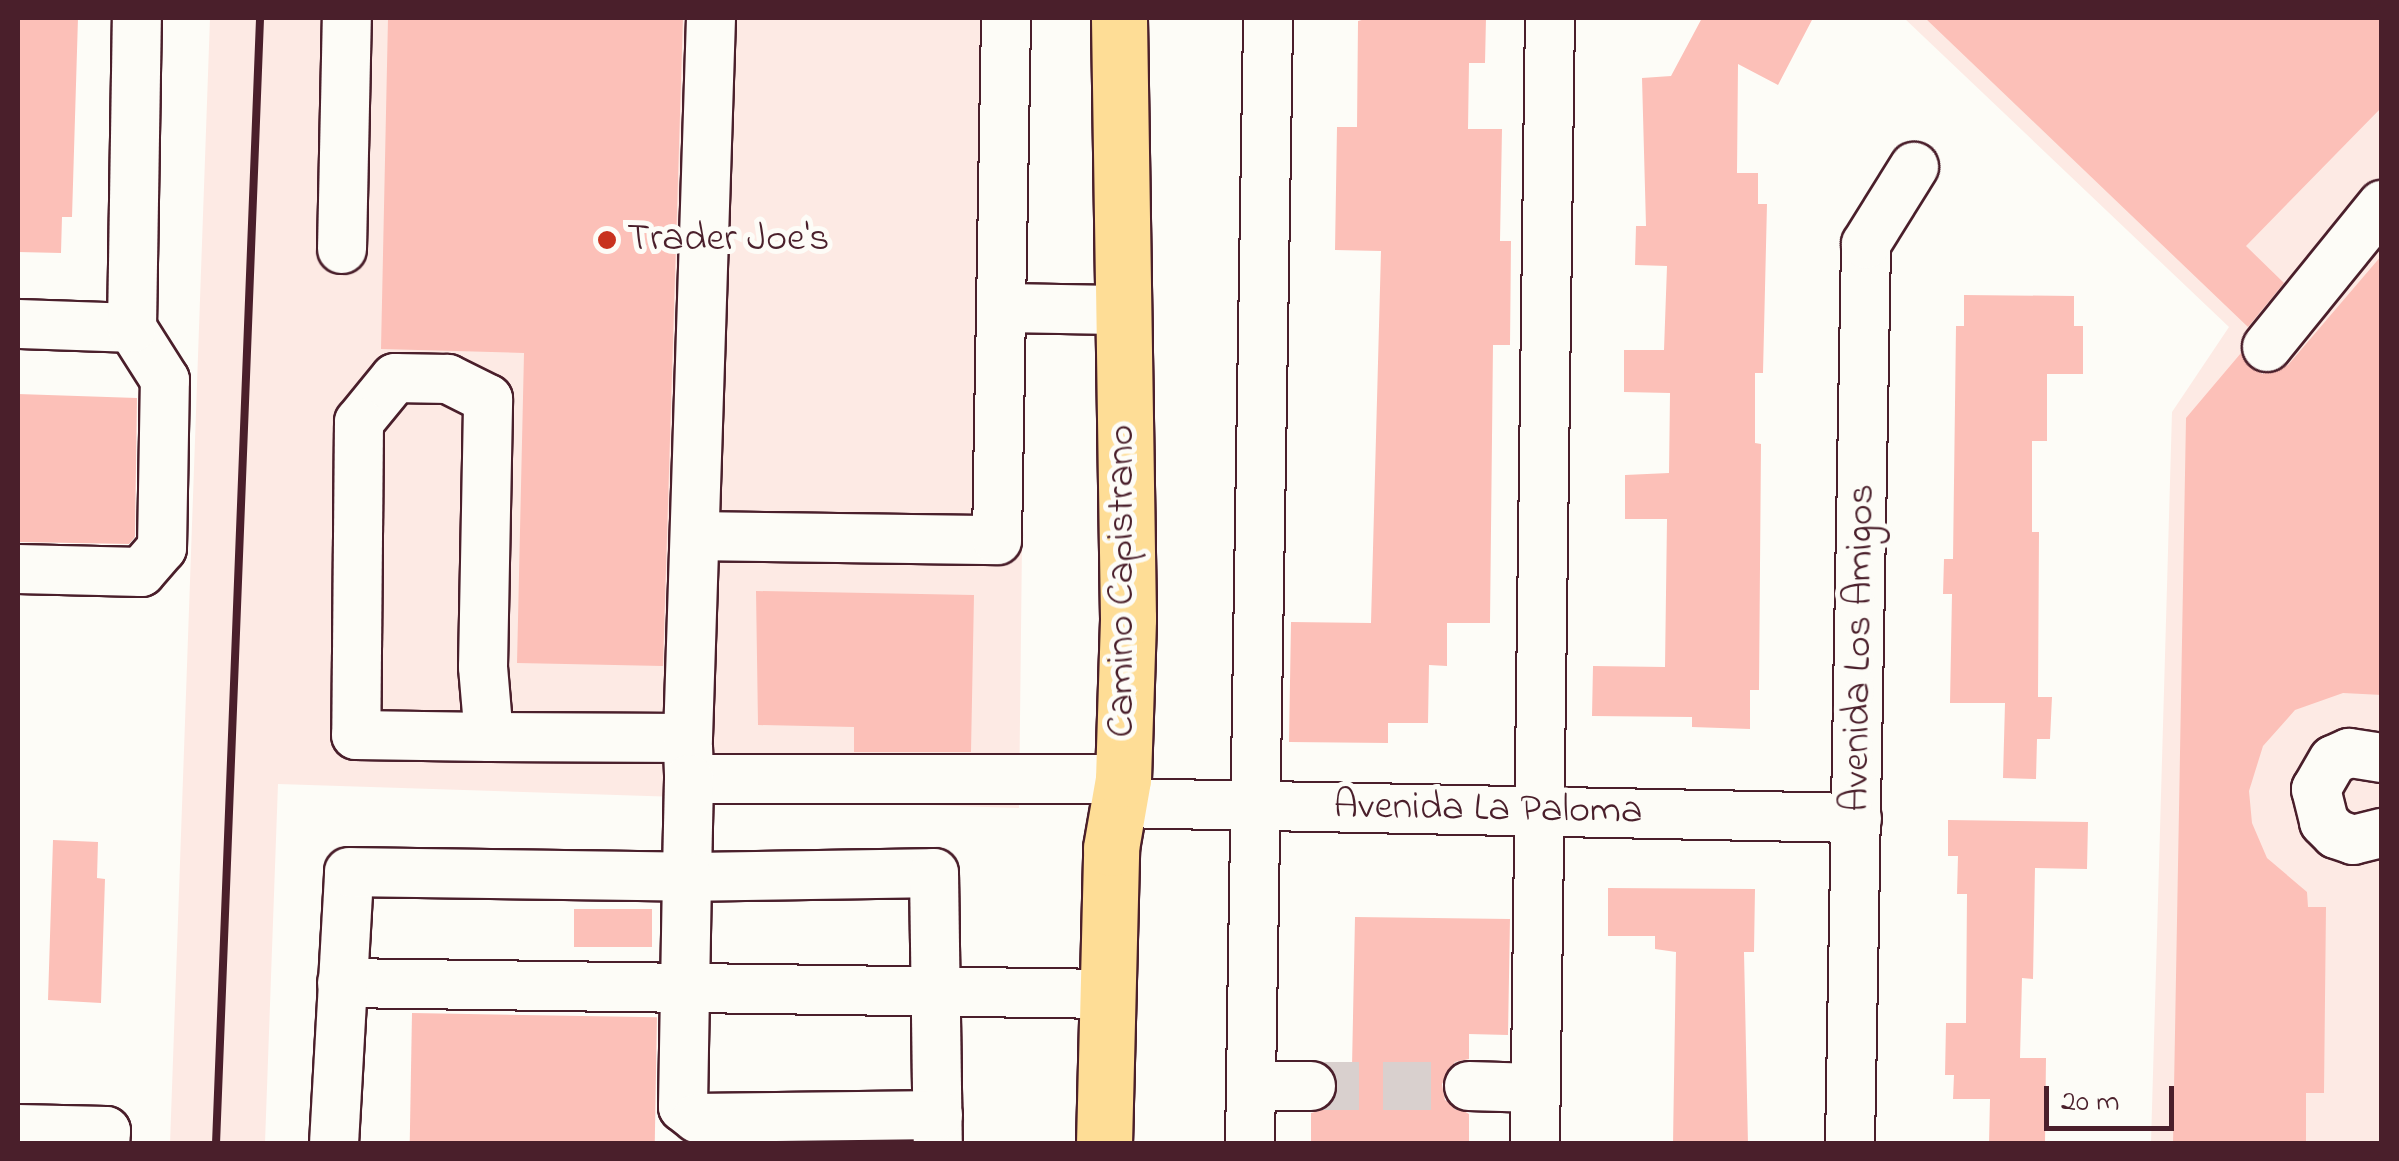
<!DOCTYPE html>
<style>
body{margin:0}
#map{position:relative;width:2399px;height:1161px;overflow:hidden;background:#fdfcf7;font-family:"Indie Flower",sans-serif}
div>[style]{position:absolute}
.built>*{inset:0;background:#fdeae4}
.building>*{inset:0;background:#fcc0b8;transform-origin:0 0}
.minor-tunnel>*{height:48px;margin-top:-24px;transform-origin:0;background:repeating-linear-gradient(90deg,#d9d0ce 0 48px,transparent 0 72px)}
.roads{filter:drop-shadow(2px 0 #4a1f2b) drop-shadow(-2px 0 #4a1f2b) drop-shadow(0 2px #4a1f2b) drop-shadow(0 -2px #4a1f2b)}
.minor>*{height:48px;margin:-24px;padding:0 24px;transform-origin:24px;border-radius:24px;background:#fdfcf7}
.major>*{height:55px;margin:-27.5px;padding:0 27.5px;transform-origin:27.5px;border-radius:27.5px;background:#fedd96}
.rail>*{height:8px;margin:-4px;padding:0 4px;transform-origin:4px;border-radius:4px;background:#4a1f2b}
.dots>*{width:28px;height:28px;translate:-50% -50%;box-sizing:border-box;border:5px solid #fdfcf7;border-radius:50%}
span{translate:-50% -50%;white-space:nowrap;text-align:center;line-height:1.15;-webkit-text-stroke:10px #fdfcf7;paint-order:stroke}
.poi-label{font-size:40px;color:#4a1f2b}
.left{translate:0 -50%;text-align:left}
.street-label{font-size:40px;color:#4a1f2b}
.frame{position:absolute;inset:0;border:20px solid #4a1f2b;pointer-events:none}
.scale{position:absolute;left:2044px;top:1086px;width:130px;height:45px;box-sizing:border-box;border:5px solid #4a1f2b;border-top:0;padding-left:12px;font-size:30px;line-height:35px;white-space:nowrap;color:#4a1f2b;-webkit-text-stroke:8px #fdfcf7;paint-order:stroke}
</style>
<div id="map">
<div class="built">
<div style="clip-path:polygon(210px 18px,1028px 18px,1019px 808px,278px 784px,265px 1143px,170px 1144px)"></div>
<div style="clip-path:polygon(1904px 18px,2381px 18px,2381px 1143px,2151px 1143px,2172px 412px,2229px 327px)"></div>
</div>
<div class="building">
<div style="clip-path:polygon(18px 18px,78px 18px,72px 217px,62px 217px,61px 253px,18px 252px)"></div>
<div style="clip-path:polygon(388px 18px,683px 18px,663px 666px,517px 663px,524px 353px,381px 349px)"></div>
<div style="clip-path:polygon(1369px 18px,1486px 18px,1485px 63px,1469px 63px,1468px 129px,1502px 129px,1500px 241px,1511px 241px,1510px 345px,1493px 345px,1490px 623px,1447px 623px,1447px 666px,1429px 665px,1428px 723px,1388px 723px,1388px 743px,1289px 742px,1291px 622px,1371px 623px,1381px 251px,1335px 250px,1337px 127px,1357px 127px,1358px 21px)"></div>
<div style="clip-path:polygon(1702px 18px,1813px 18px,1778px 85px,1738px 64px,1737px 173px,1758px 173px,1758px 204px,1767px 204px,1763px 373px,1755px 373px,1755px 443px,1761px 444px,1759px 690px,1750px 690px,1750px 729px,1692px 727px,1692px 717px,1592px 716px,1593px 666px,1665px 667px,1667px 519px,1625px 519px,1625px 475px,1669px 473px,1670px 393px,1624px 392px,1624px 350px,1664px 350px,1667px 266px,1635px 265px,1636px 226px,1646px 226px,1642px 78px,1671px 76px)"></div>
<div style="clip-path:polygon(1925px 18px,2382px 18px,2382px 107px,2246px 246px,2284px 283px,2248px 327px)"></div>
<div style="clip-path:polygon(2382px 255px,2382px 695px,2343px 693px,2295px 710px,2263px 746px,2249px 791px,2252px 823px,2267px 858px,2307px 892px,2308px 907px,2326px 907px,2324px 1093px,2306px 1093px,2306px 1144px,2173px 1144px,2186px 418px,2241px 353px,2262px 374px,2288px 365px)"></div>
<div style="clip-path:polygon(1964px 295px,2074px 296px,2074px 326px,2083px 326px,2083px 374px,2047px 374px,2047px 441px,2032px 441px,2032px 532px,2039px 532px,2038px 697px,2052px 697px,2050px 739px,2037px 739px,2036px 779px,2003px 778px,2005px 703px,1950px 703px,1952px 594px,1943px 594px,1944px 559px,1953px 559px,1956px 326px,1964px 326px)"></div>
<div style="clip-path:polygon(18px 394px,137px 398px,135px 537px,129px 544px,18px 542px)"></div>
<div style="clip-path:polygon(756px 591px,974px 595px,971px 752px,854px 752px,854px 727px,758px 725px)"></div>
<div style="clip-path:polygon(1948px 820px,2088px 822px,2087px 869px,2035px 868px,2033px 979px,2022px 978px,2020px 1058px,2046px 1058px,2045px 1144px,1989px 1144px,1990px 1099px,1953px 1099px,1954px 1075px,1945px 1075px,1946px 1023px,1966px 1023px,1967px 894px,1957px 894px,1958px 856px,1948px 856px)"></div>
<div style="clip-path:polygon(53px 840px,98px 842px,97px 878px,105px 879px,101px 1003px,48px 1000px)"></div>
<div style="clip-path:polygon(1608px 888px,1755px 889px,1754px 952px,1744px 952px,1748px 1144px,1673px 1144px,1676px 952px,1655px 949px,1655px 936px,1608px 936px)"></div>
<div style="left:574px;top:909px;width:78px;height:38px"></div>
<div style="clip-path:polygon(1355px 917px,1510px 919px,1508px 1035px,1469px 1034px,1469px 1059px,1455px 1062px,1442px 1084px,1445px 1100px,1469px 1114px,1469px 1144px,1311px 1144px,1311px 1113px,1326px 1109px,1338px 1087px,1329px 1067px,1352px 1067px)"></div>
<div style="left:412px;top:1013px;width:245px;height:131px;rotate:1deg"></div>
</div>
<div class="minor-tunnel">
<div style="left:1311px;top:1086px;width:158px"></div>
</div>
<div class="roads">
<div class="minor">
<div style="left:342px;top:249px;width:231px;rotate:-88.8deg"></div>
<div style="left:1002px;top:308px;width:117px;rotate:1deg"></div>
<div style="left:18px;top:324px;width:114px;rotate:2deg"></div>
<div style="left:2267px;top:347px;width:183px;rotate:-51deg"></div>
<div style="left:697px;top:536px;width:300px;rotate:0.8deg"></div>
<div style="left:997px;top:540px;width:522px;rotate:-89.01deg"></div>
<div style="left:18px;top:569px;width:123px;rotate:1.4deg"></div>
<div style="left:141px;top:572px;width:32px;rotate:-49deg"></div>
<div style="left:162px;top:548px;width:168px;rotate:-89deg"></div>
<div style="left:165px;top:380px;width:62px;rotate:-122.4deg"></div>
<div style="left:132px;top:328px;width:310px;rotate:-89.1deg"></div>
<div style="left:489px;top:737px;width:70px;rotate:-94.9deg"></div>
<div style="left:483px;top:667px;width:268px;rotate:-88.9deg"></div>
<div style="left:488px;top:399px;width:45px;rotate:-153.4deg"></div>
<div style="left:448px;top:379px;width:53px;rotate:-178.9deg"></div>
<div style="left:395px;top:378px;width:57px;rotate:129.3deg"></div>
<div style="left:359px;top:422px;width:313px;rotate:90.5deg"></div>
<div style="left:356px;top:735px;width:133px;rotate:0.9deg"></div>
<div style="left:489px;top:737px;width:199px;rotate:0.3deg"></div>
<div style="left:688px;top:738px;width:720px;rotate:-88.17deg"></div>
<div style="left:688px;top:746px;width:33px;rotate:88deg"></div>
<div style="left:689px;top:779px;width:434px"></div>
<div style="left:2382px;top:758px;width:33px;rotate:-171deg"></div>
<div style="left:2349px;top:753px;width:17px;rotate:156deg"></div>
<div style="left:2333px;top:760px;width:34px;rotate:120deg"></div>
<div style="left:2316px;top:789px;width:34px;rotate:76deg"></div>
<div style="left:2324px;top:822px;width:17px;rotate:45deg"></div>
<div style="left:2336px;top:834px;width:18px;rotate:19deg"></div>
<div style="left:2353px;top:840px;width:30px;rotate:-14deg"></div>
<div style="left:689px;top:779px;width:98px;rotate:91.2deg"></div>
<div style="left:687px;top:877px;width:247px;rotate:-0.9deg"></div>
<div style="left:934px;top:873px;width:271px;rotate:89.2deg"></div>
<div style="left:1120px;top:803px;width:737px;rotate:1.17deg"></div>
<div style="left:342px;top:983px;width:766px;rotate:0.82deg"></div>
<div style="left:1251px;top:1086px;width:60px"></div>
<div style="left:1469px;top:1086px;width:67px;rotate:1.7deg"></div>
<div style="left:18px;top:1129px;width:88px;rotate:1.3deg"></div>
<div style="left:106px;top:1131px;width:13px;rotate:94deg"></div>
<div style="left:334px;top:1144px;width:272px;rotate:-86.8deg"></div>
<div style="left:349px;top:872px;width:338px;rotate:0.8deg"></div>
<div style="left:687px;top:877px;width:230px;rotate:91deg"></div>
<div style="left:683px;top:1107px;width:18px;rotate:38deg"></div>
<div style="left:697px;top:1118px;width:241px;rotate:-0.7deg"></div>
<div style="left:1250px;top:1144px;width:1126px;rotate:-89.08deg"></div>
<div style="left:1535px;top:1144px;width:1126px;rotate:-89.24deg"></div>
<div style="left:1850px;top:1144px;width:900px;rotate:-88.98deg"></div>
<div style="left:1866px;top:244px;width:91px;rotate:-58.1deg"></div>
</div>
<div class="major">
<div style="left:1104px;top:1144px;width:296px;rotate:-88.6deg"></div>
<div style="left:1111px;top:848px;width:70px;rotate:-80.1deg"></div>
<div style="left:1123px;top:779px;width:161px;rotate:-88.2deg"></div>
<div style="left:1128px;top:618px;width:600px;rotate:-90.86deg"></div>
</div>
</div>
<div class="rail">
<div style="left:216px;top:1144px;width:1127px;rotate:-87.76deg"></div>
</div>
<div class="dots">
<div style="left:607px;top:240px;background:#c8321e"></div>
</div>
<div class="poi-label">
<span class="left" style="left:627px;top:240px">Trader Joe's</span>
</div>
<div class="street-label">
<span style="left:1123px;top:581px;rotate:-90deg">Camino Capistrano</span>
<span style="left:1860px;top:648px;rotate:-89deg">Avenida Los Amigos</span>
<span style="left:1488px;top:810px;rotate:1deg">Avenida La Paloma</span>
</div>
<div class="frame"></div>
<div class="scale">20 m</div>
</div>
